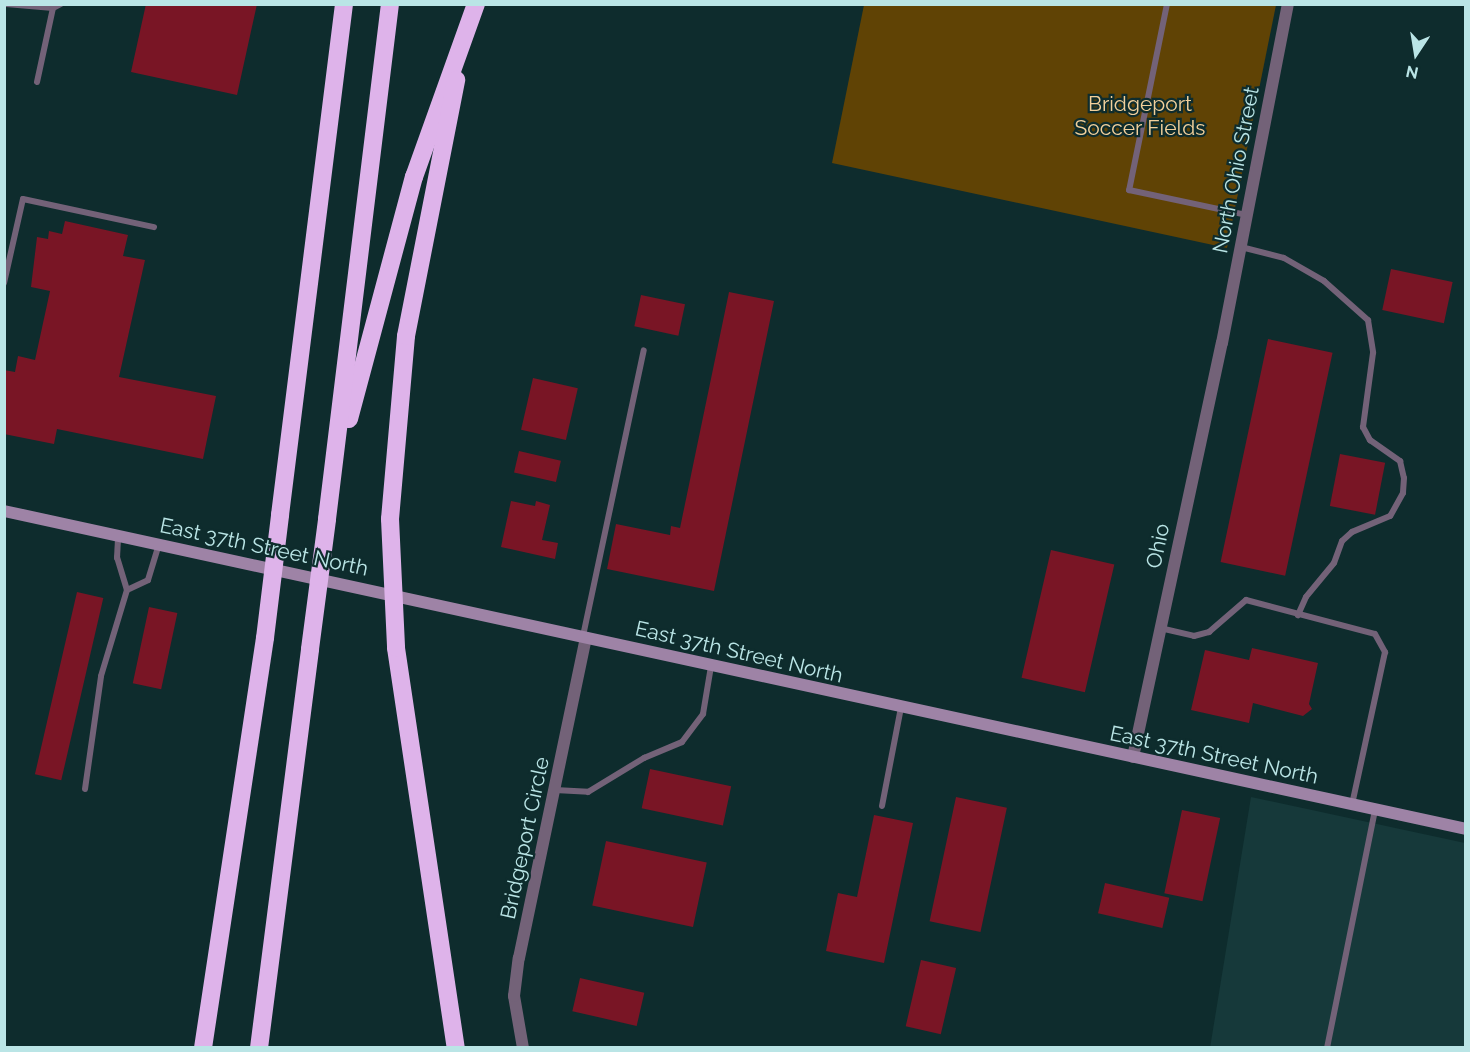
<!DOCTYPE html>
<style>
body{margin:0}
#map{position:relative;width:1470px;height:1052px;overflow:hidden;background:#0e2c2d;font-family:Raleway,sans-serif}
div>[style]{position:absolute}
.built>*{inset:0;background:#16393a}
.green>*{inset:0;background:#604305}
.building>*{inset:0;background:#791525;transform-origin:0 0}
.service>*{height:6px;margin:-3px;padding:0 3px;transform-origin:3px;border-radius:3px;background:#736278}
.minor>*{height:12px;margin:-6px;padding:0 6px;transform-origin:6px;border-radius:6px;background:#736278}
.secondary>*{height:12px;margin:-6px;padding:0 6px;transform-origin:6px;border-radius:6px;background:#9e83a6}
.motorway>*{height:18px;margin:-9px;padding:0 9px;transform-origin:9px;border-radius:9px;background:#deb3ea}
.motorway-bridge>*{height:18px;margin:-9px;padding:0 9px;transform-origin:9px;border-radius:9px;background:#deb3ea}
span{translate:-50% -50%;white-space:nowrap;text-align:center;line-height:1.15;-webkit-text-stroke:4.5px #0e2c2d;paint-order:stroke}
.park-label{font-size:21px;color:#f2d09b}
.street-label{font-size:21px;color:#bae5e6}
.frame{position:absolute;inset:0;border:6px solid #bae5e6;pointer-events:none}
.north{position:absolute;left:1386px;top:24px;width:60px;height:60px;-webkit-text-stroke:4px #0e2c2d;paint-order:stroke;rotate:192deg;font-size:16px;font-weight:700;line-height:24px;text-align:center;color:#bae5e6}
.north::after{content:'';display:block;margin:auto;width:21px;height:27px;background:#bae5e6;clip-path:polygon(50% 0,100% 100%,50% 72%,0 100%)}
</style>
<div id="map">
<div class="built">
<div style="clip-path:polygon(1251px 797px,1465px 843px,1465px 1047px,1210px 1048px)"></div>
</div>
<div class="green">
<div style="clip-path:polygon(864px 5px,1276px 5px,1227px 248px,832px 163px)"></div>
</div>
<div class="building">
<div style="clip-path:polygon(146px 4px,257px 4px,237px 95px,131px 72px)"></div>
<div style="clip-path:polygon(65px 221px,128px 235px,123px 256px,145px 260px,119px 377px,216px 396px,203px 459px,57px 429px,54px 444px,4px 434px,4px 370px,15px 372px,18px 356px,35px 360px,50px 291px,31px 287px,37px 237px,48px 239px,49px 231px,62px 234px)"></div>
<div style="left:1391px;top:269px;width:63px;height:42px;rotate:12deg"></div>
<div style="clip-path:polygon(729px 292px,774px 301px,714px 591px,607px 569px,616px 524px,670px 535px,671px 526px,680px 528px)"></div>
<div style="left:641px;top:295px;width:45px;height:32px;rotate:12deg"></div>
<div style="left:1268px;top:339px;width:66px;height:228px;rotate:12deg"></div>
<div style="left:533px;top:378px;width:46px;height:53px;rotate:13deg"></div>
<div style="left:519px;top:451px;width:43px;height:22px;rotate:13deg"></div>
<div style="left:1340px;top:454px;width:46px;height:53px;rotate:11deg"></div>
<div style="clip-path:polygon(511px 501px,535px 506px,536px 501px,550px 505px,542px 540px,558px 543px,555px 559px,501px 547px)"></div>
<div style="left:1051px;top:550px;width:65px;height:131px;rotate:13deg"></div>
<div style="left:77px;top:592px;width:27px;height:187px;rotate:13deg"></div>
<div style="left:149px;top:607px;width:29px;height:78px;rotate:12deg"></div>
<div style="clip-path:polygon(1252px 648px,1318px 663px,1309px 704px,1312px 709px,1303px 716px,1253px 703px,1249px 723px,1191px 710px,1205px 650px,1249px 660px)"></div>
<div style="left:650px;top:769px;width:83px;height:40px;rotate:12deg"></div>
<div style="left:956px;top:797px;width:52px;height:127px;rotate:12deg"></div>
<div style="left:1182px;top:810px;width:39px;height:85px;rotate:12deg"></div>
<div style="clip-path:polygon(874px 815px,913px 823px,884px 963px,826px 951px,838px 893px,857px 897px)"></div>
<div style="left:606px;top:841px;width:103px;height:66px;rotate:12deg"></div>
<div style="left:1105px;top:883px;width:66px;height:31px;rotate:13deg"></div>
<div style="left:921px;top:960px;width:36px;height:68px;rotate:13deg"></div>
<div style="left:580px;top:978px;width:66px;height:34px;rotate:13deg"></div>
</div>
<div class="service">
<div style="left:6px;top:4px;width:47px;rotate:4.9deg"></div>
<div style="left:53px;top:8px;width:9px;rotate:-27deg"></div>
<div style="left:1167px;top:4px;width:190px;rotate:101.5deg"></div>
<div style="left:1129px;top:190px;width:121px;rotate:12deg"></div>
<div style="left:37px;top:82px;width:76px;rotate:-77.8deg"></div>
<div style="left:1241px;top:247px;width:44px;rotate:14.3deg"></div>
<div style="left:1284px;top:258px;width:46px;rotate:29.9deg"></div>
<div style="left:1324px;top:281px;width:59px;rotate:41.6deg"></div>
<div style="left:1368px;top:320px;width:33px;rotate:81deg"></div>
<div style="left:1373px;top:353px;width:75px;rotate:97.7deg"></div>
<div style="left:1363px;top:427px;width:15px;rotate:62deg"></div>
<div style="left:1370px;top:440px;width:37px;rotate:35deg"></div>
<div style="left:1400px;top:461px;width:17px;rotate:77deg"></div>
<div style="left:1404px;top:478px;width:15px;rotate:94deg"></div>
<div style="left:1403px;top:493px;width:26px;rotate:119deg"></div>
<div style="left:1390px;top:516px;width:41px;rotate:157.2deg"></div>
<div style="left:1352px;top:532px;width:13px;rotate:138deg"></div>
<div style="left:1342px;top:541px;width:23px;rotate:110deg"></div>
<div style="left:1334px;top:563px;width:44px;rotate:129.5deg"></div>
<div style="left:1306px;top:597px;width:20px;rotate:114deg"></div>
<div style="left:4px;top:283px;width:86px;rotate:-77.3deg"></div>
<div style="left:23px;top:199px;width:134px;rotate:12.1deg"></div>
<div style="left:127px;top:590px;width:23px;rotate:-25deg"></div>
<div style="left:148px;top:580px;width:37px;rotate:-73deg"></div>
<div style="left:1160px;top:628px;width:35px;rotate:13deg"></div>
<div style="left:1194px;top:636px;width:16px;rotate:-15deg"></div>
<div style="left:1209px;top:632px;width:49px;rotate:-40.9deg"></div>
<div style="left:1246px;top:600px;width:133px;rotate:14.8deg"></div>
<div style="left:1375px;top:634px;width:21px;rotate:61deg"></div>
<div style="left:1385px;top:652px;width:156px;rotate:102.2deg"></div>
<div style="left:583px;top:636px;width:292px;rotate:-78deg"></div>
<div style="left:85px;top:789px;width:114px;rotate:-81.9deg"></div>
<div style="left:101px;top:676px;width:90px;rotate:-73.2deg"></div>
<div style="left:127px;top:590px;width:34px;rotate:-107deg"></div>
<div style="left:117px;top:558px;width:22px;rotate:-87deg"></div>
<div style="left:555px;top:790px;width:33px;rotate:3deg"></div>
<div style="left:588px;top:792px;width:66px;rotate:-31.3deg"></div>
<div style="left:644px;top:758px;width:41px;rotate:-22.8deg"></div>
<div style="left:682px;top:742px;width:35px;rotate:-53deg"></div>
<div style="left:703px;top:714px;width:49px;rotate:-80.5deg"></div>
<div style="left:882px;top:806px;width:101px;rotate:-79.1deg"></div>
<div style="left:1327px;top:1048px;width:243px;rotate:-78.6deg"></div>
</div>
<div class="minor">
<div style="left:1133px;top:757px;width:423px;rotate:-77.9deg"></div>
<div style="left:1222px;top:343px;width:345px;rotate:-79deg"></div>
<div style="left:523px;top:1048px;width:53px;rotate:-99.8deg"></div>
<div style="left:514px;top:996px;width:38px;rotate:-83deg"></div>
<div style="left:519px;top:958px;width:327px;rotate:-78.2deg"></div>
</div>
<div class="secondary">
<div style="left:4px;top:511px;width:1496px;rotate:12.27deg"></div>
</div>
<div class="motorway">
<div style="left:349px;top:419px;width:251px;rotate:-75deg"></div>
<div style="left:414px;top:177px;width:184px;rotate:-70.3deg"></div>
<div style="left:280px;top:515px;width:515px;rotate:-82.86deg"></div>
<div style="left:327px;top:519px;width:519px;rotate:-83.03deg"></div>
<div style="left:390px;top:519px;width:184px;rotate:-85deg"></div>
<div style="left:406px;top:336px;width:261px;rotate:-78.9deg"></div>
<div style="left:396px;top:648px;width:404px;rotate:81.5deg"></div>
<div style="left:203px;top:1048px;width:415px;rotate:-81.4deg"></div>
<div style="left:259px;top:1048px;width:402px;rotate:-82.7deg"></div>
</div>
<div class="motorway-bridge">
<div style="left:390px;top:519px;width:129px;rotate:87.3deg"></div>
<div style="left:265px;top:638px;width:124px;rotate:-83deg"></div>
<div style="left:310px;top:649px;width:131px;rotate:-82.5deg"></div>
</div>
<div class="park-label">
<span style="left:1140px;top:116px">Bridgeport<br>Soccer Fields</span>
</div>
<div class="street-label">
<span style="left:1236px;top:170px;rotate:-79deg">North Ohio Street</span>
<span style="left:1158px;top:546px;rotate:-78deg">Ohio</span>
<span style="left:264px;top:547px;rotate:12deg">East 37th Street North</span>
<span style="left:739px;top:652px;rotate:13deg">East 37th Street North</span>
<span style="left:1214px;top:755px;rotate:12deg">East 37th Street North</span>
<span style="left:525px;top:838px;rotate:-78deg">Bridgeport Circle</span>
</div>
<div class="frame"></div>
<div class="north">N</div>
</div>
